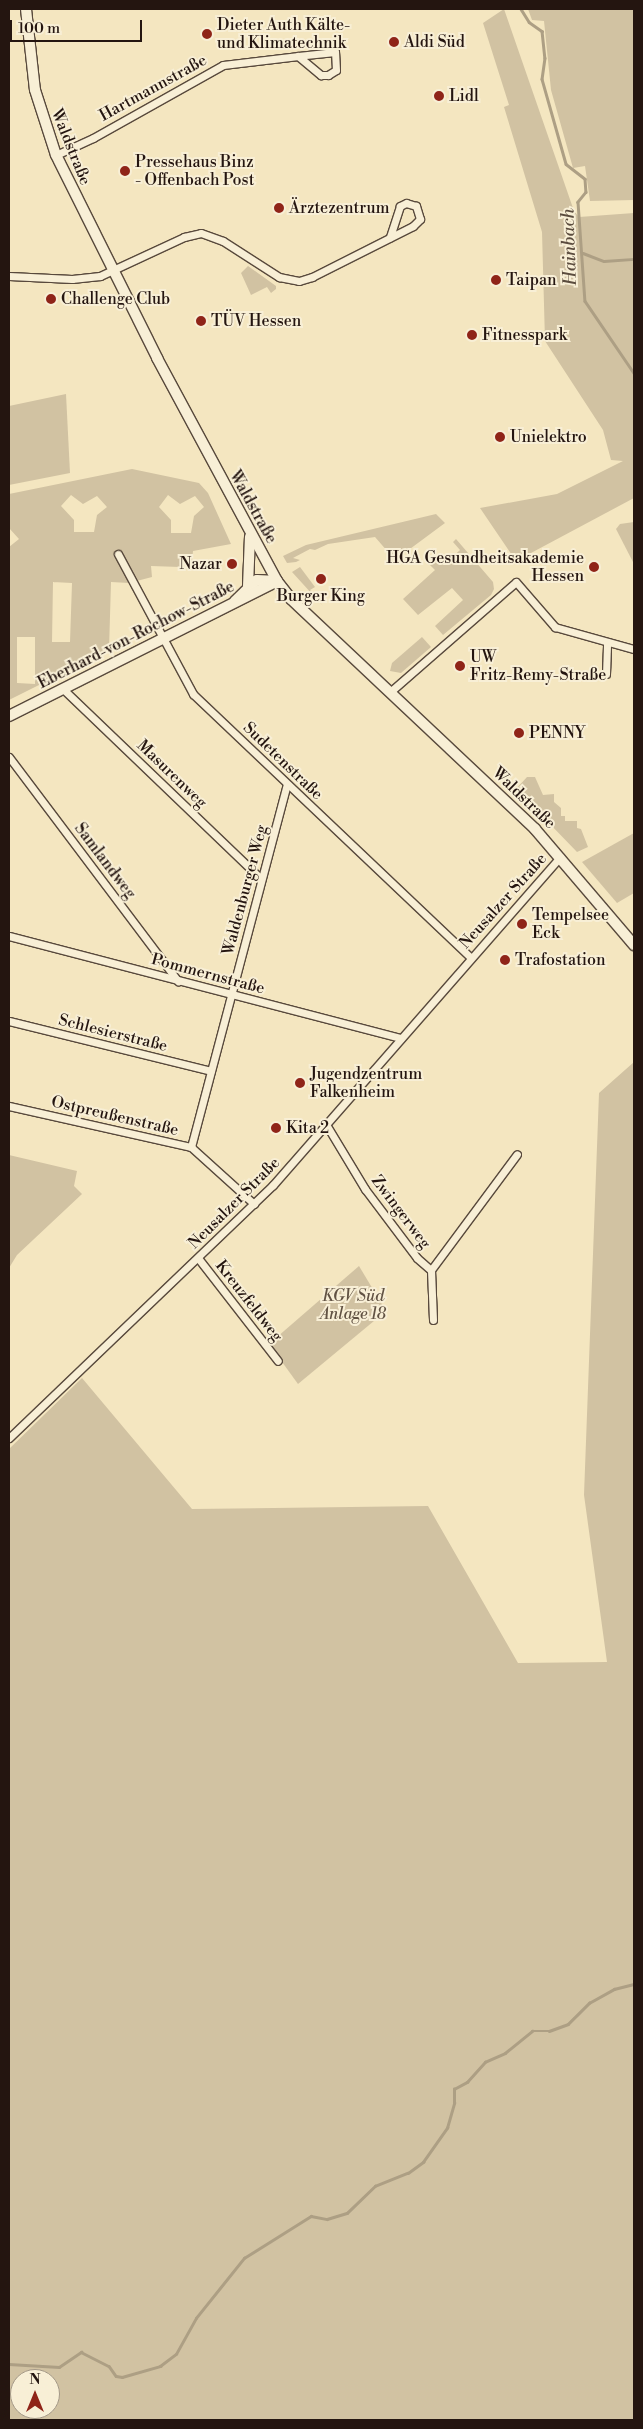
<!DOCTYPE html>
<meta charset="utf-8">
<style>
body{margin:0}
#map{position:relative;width:643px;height:2429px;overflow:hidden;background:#f4e6c0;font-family:"Libre Bodoni",serif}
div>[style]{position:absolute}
.green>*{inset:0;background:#d1c2a2}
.stream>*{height:2.5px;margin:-1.25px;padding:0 1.25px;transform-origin:1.25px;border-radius:1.25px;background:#ad9f84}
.roads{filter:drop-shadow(1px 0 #58493c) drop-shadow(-1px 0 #58493c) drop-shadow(0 1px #58493c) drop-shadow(0 -1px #58493c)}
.street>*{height:7px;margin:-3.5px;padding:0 3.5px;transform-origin:3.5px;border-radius:3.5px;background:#f8efd6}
.secondary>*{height:10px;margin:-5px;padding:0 5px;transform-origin:5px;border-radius:5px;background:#f8efd6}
.dots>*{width:14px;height:14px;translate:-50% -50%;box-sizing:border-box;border:2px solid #f8efd6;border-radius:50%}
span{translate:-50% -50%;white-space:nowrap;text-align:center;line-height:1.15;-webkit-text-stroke:4px #f8efd6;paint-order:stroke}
.poi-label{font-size:16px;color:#241510}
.left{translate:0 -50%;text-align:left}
.right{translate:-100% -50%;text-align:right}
.street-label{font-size:16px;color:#241510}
.park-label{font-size:16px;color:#615243;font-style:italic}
.water-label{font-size:18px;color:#5b4c3e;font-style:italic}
.frame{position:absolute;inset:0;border:10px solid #241510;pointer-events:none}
.north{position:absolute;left:10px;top:2369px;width:50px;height:50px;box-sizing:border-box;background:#f8efd6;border:1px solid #a39887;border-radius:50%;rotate:0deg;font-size:14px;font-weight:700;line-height:20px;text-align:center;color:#241510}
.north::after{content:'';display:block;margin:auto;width:18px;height:22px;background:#8f2418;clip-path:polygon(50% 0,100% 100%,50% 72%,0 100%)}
.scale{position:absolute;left:10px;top:20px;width:132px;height:22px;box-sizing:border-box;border:2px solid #241510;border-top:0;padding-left:6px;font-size:15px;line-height:18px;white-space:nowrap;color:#241510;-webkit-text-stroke:4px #f8efd6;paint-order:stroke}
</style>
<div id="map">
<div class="green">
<div style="clip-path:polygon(504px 9px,574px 211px,579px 217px,634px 213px,634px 498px,516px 561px,480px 508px,557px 494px,623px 461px,611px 460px,603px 430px,545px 341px,542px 232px,504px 107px,509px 105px,483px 23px)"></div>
<div style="clip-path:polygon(528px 9px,634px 9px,634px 200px,590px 201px,585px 166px,573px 168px,551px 90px,544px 21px,532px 20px)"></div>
<div style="clip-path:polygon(248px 266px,276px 286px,276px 289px,271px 293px,267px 287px,251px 295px,241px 273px)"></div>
<div style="clip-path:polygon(66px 394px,70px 473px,9px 485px,9px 406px)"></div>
<div style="clip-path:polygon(evenodd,132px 469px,199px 483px,208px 493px,231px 544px,193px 551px,192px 562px,181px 562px,180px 567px,151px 566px,152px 577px,129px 583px,111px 582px,109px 650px,9px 700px,9px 547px,19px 539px,9px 528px,9px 494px,132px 469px,71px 495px,83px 504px,97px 496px,107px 507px,97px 515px,94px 532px,74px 532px,74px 520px,61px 506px,71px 495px,132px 469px,168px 495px,180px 504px,195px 496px,204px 507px,194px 516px,191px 533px,171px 533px,171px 520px,159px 507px,168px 495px,132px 469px,53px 582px,72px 583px,70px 642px,52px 642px,53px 582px,132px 469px,17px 637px,35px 637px,35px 684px,17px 683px,17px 637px)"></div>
<div style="clip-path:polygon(436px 514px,445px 523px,395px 560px,375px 537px,328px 544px,315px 550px,310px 549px,293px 558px,300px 560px,296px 562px,287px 563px,283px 556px,306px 545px)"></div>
<div style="clip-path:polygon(634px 522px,634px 564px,616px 529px,620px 524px)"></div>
<div style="clip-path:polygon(456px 539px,493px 582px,494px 589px,491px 595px,443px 635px,435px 626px,463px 600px,452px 588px,418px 615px,403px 599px,435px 570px,429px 564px,440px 554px,447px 562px,460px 550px,453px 542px)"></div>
<div style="clip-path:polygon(300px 567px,315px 587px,310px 590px,323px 606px,292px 572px)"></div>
<div style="clip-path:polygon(422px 637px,431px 647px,401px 673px,390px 671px,392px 663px)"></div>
<div style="clip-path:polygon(527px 777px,535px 777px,543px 795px,554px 794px,554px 802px,561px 808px,561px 816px,565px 816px,565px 821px,577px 821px,577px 828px,581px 829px,588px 847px,577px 852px,516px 789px)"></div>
<div style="clip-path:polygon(634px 833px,634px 893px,617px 903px,582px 862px)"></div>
<div style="clip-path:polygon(evenodd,634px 1062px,634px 2420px,9px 2420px,9px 1449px,82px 1378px,192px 1509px,428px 1506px,518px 1663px,607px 1662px,584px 1495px,599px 1093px,634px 1062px,20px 2379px,50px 2379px,50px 2409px,20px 2409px,20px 2379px)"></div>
<div style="clip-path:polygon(9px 1155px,77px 1171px,74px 1186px,82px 1194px,17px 1255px,9px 1268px)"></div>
<div style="clip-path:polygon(359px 1266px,386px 1311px,298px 1384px,269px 1344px)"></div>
</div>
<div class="stream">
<div style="left:521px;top:9px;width:15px;rotate:58deg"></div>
<div style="left:529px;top:22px;width:16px;rotate:35deg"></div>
<div style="left:542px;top:31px;width:27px;rotate:84deg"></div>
<div style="left:545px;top:58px;width:21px;rotate:98deg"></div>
<div style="left:542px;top:79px;width:88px;rotate:74.2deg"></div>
<div style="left:566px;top:164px;width:24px;rotate:38deg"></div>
<div style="left:585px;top:179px;width:13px;rotate:86deg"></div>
<div style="left:586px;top:192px;width:13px;rotate:129deg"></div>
<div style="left:578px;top:202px;width:99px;rotate:86deg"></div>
<div style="left:585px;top:301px;width:87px;rotate:55.8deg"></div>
<div style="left:583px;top:253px;width:22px;rotate:21deg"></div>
<div style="left:604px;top:261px;width:30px;rotate:-4deg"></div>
<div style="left:9px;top:2364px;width:50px;rotate:3.4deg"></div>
<div style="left:59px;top:2367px;width:27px;rotate:-34deg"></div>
<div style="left:81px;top:2352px;width:31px;rotate:27deg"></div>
<div style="left:109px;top:2366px;width:12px;rotate:55deg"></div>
<div style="left:116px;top:2376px;width:6px;rotate:9deg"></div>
<div style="left:122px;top:2377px;width:40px;rotate:-16deg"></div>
<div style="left:160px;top:2366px;width:20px;rotate:-37deg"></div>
<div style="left:176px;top:2354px;width:41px;rotate:-60.9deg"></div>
<div style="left:196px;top:2318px;width:77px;rotate:-51.3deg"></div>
<div style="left:244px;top:2258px;width:79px;rotate:-32.1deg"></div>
<div style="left:311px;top:2216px;width:16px;rotate:11deg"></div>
<div style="left:327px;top:2219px;width:21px;rotate:-17deg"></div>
<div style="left:347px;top:2213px;width:39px;rotate:-44deg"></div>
<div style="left:375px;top:2186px;width:35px;rotate:-22deg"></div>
<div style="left:408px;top:2173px;width:19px;rotate:-36deg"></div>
<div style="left:423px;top:2162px;width:42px;rotate:-54.8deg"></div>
<div style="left:447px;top:2128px;width:26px;rotate:-74deg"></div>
<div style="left:454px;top:2103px;width:14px;rotate:-90deg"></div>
<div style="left:454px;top:2089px;width:15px;rotate:-28deg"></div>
<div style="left:467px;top:2082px;width:27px;rotate:-48deg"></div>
<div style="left:485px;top:2062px;width:22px;rotate:-24deg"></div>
<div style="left:505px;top:2053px;width:35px;rotate:-39deg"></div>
<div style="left:532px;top:2031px;width:17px"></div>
<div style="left:549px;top:2031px;width:20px;rotate:-20deg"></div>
<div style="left:568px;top:2024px;width:30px;rotate:-45deg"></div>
<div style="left:589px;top:2003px;width:29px;rotate:-29deg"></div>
<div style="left:614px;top:1989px;width:21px;rotate:-14deg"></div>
</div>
<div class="roads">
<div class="street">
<div style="left:56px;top:155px;width:41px;rotate:-24.7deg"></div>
<div style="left:93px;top:138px;width:149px;rotate:-29.3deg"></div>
<div style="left:223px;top:65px;width:76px;rotate:-6.8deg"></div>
<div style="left:298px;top:56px;width:30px;rotate:40deg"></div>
<div style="left:321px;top:75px;width:7px"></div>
<div style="left:328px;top:75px;width:9px;rotate:-32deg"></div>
<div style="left:336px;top:70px;width:18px;rotate:-93deg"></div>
<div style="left:335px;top:52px;width:37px;rotate:174deg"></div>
<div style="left:9px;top:276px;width:63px;rotate:2.7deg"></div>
<div style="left:72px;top:279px;width:28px;rotate:-6deg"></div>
<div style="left:100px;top:276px;width:93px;rotate:-24.9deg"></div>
<div style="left:184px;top:237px;width:17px;rotate:-13deg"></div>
<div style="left:201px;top:233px;width:23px;rotate:20deg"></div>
<div style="left:223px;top:241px;width:67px;rotate:32.7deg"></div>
<div style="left:279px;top:277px;width:20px;rotate:11deg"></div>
<div style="left:299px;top:281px;width:14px;rotate:-17deg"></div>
<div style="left:312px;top:277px;width:113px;rotate:-26.8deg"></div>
<div style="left:413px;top:226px;width:10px;rotate:-45deg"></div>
<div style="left:420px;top:219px;width:14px;rotate:-107deg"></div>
<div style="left:416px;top:206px;width:10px;rotate:-163deg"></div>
<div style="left:406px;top:203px;width:7px;rotate:153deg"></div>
<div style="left:400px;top:206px;width:33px;rotate:108deg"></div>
<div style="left:118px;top:554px;width:159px;rotate:61.8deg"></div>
<div style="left:193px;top:694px;width:382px;rotate:43.5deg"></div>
<div style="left:606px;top:674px;width:32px;rotate:-88deg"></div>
<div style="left:63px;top:689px;width:274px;rotate:43.8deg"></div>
<div style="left:390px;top:692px;width:167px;rotate:-41.1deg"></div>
<div style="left:516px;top:582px;width:60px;rotate:49.1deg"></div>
<div style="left:555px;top:627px;width:82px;rotate:15.6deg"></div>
<div style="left:9px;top:757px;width:281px;rotate:53deg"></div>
<div style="left:9px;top:936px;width:405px;rotate:14.6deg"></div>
<div style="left:9px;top:1021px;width:208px;rotate:13.9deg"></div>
<div style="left:9px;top:1106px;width:187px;rotate:12.7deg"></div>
<div style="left:191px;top:1147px;width:85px;rotate:42.1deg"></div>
<div style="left:327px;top:1126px;width:74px;rotate:58.9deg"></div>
<div style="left:365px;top:1189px;width:86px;rotate:53deg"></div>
<div style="left:417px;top:1258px;width:18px;rotate:41deg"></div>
<div style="left:431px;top:1270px;width:50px;rotate:87.7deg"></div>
<div style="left:191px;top:1147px;width:375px;rotate:-75.2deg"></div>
<div style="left:198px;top:1258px;width:130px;rotate:52.2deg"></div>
<div style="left:431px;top:1270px;width:144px;rotate:-53.4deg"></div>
<div style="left:9px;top:1438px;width:366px;rotate:-43.8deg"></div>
<div style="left:273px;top:1185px;width:436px;rotate:-48.8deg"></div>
</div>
<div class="secondary">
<div style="left:26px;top:9px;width:81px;rotate:83.7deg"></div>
<div style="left:35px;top:90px;width:68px;rotate:72.1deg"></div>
<div style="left:56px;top:155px;width:227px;rotate:63.5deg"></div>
<div style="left:157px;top:358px;width:253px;rotate:61.7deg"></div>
<div style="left:277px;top:581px;width:23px;rotate:52deg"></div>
<div style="left:291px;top:599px;width:335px;rotate:43.3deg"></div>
<div style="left:535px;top:829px;width:153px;rotate:49.5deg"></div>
<div style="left:248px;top:586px;width:49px;rotate:-87.7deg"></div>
<div style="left:235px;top:601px;width:30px;rotate:-44deg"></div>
<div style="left:257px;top:580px;width:20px;rotate:3deg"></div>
<div style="left:9px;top:716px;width:300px;rotate:-26.7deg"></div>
</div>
</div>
<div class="dots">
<div style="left:207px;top:34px;background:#8f2418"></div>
<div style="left:394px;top:42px;background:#8f2418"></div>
<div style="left:439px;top:96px;background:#8f2418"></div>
<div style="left:125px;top:171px;background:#8f2418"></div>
<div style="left:279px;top:208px;background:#8f2418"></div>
<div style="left:496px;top:280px;background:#8f2418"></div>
<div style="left:51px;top:299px;background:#8f2418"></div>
<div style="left:201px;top:321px;background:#8f2418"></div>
<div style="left:472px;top:335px;background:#8f2418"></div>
<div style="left:500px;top:437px;background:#8f2418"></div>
<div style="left:232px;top:564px;background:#8f2418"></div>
<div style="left:594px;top:567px;background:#8f2418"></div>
<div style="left:321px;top:579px;background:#8f2418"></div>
<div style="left:460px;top:666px;background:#8f2418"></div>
<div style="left:519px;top:733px;background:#8f2418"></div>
<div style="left:522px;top:924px;background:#8f2418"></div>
<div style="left:505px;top:960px;background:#8f2418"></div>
<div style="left:300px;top:1083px;background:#8f2418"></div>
<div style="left:276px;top:1128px;background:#8f2418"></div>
</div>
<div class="poi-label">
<span class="left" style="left:217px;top:34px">Dieter Auth Kälte-<br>und Klimatechnik</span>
<span class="left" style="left:404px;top:42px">Aldi Süd</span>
<span class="left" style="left:449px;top:96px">Lidl</span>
<span class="left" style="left:135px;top:171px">Pressehaus Binz<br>- Offenbach Post</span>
<span class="left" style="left:289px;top:208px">Ärztezentrum</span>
<span class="left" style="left:506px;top:280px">Taipan</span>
<span class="left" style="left:61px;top:299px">Challenge Club</span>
<span class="left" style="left:211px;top:321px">TÜV Hessen</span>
<span class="left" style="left:482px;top:335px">Fitnesspark</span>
<span class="left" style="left:510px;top:437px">Unielektro</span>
<span class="right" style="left:584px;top:567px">HGA Gesundheitsakademie<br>Hessen</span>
<span class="right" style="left:222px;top:564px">Nazar</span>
<span style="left:321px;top:596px">Burger King</span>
<span class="left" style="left:470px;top:666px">UW<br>Fritz-Remy-Straße</span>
<span class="left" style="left:529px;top:733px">PENNY</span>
<span class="left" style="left:532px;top:924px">Tempelsee<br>Eck</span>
<span class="left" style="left:515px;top:960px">Trafostation</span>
<span class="left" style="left:310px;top:1083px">Jugendzentrum<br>Falkenheim</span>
<span class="left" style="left:286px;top:1128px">Kita 2</span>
</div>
<div class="street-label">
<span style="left:153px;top:88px;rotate:-29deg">Hartmannstraße</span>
<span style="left:71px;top:147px;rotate:68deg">Waldstraße</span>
<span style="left:253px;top:507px;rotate:61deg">Waldstraße</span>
<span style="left:136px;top:635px;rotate:-27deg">Eberhard-von-Rochow-Straße</span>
<span style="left:283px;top:761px;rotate:44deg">Sudetenstraße</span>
<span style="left:172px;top:774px;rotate:44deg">Masurenweg</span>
<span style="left:524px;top:798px;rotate:44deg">Waldstraße</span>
<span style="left:105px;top:861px;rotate:53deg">Samlandweg</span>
<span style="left:245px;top:890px;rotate:-75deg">Waldenburger Weg</span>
<span style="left:503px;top:901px;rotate:-48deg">Neusalzer Straße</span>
<span style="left:208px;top:974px;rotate:15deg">Pommernstraße</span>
<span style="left:113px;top:1033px;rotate:14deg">Schlesierstraße</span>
<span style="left:115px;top:1116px;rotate:13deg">Ostpreußenstraße</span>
<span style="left:234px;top:1203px;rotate:-45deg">Neusalzer Straße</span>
<span style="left:401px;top:1212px;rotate:53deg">Zwingerweg</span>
<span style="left:249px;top:1301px;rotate:52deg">Kreuzfeldweg</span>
</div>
<div class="park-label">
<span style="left:353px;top:1305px">KGV Süd<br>Anlage 18</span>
</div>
<div class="water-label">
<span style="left:570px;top:247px;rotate:-92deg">Hainbach</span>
</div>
<div class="frame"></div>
<div class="north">N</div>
<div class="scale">100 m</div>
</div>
